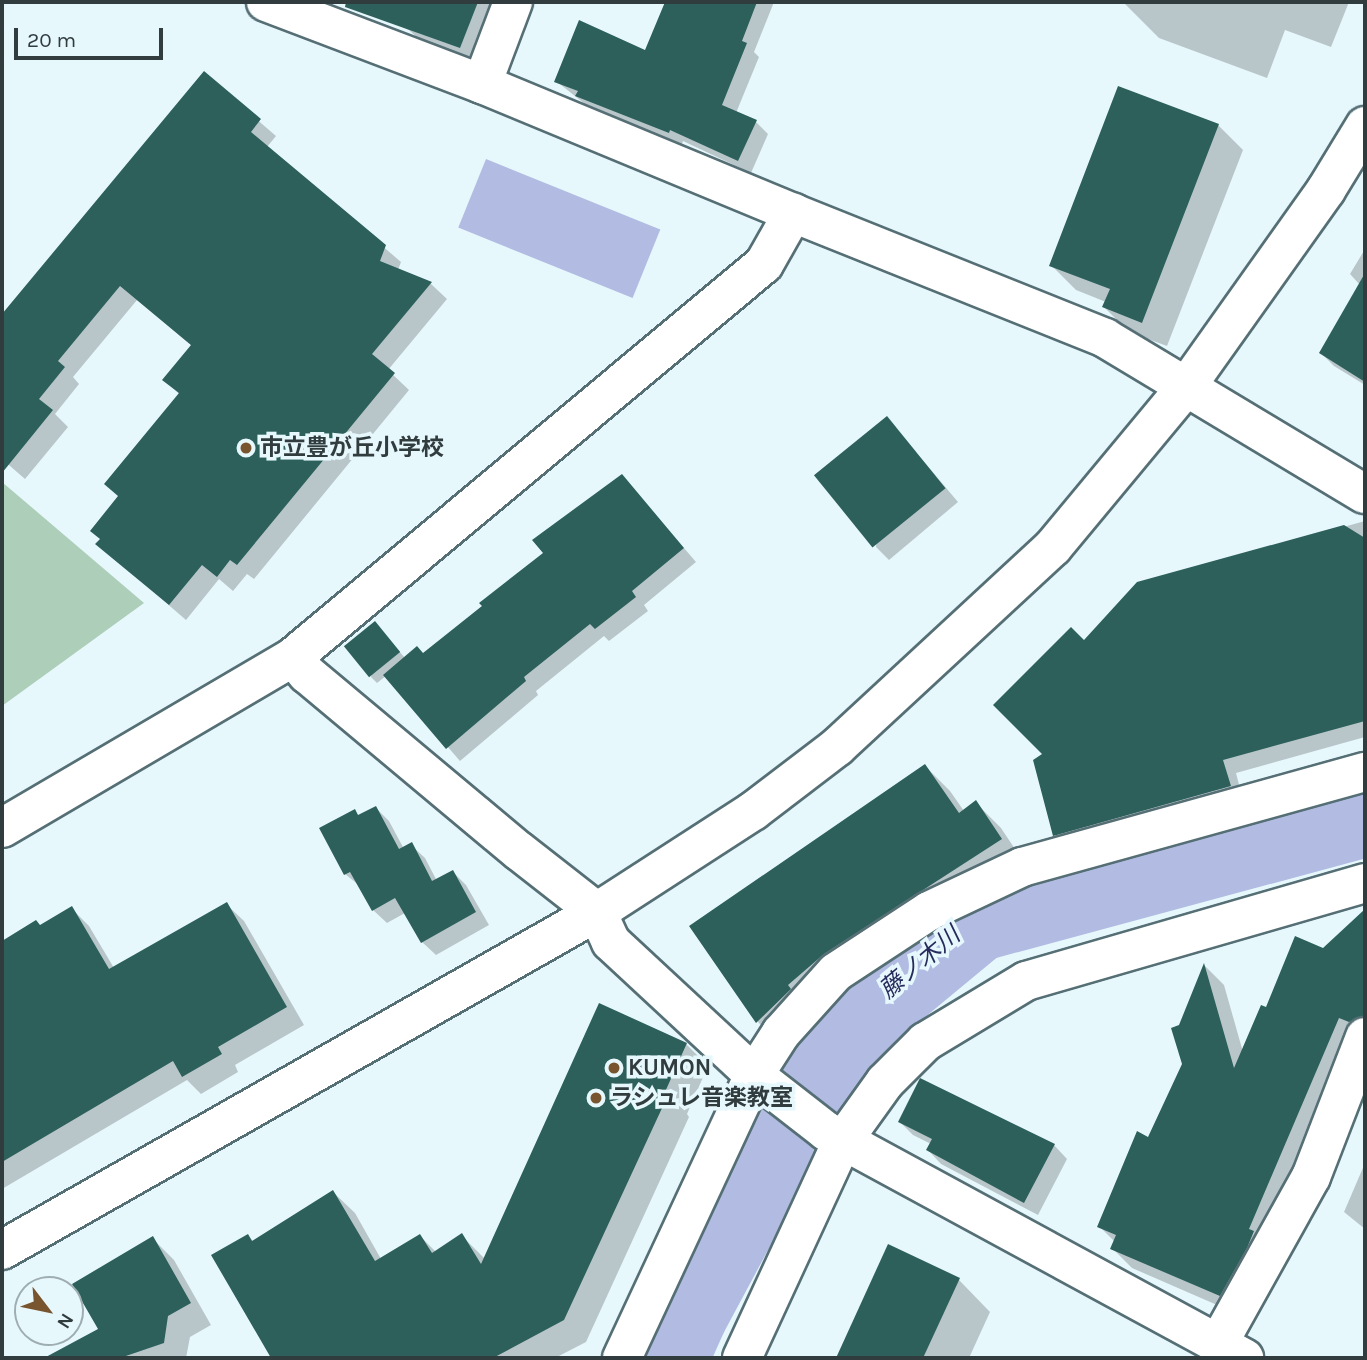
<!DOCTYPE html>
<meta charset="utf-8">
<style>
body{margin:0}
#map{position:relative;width:1367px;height:1360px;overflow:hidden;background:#e7f8fd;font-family:Karla,"Noto Sans JP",sans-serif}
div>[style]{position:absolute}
.green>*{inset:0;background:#adceb8}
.water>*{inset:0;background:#b2bbe2;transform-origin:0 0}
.shadow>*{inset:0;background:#0003}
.river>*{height:89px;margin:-44.5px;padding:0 44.5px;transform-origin:44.5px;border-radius:44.5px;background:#b2bbe2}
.building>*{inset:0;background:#2d605b;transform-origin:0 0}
.roads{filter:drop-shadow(2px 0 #556f75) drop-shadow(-2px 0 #556f75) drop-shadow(0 2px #556f75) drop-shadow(0 -2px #556f75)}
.street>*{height:38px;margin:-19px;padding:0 19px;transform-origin:19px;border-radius:19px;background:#fff}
.secondary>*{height:38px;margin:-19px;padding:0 19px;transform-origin:19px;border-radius:19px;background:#fff}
.dots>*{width:19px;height:19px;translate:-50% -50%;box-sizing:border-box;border:4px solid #e7f8fd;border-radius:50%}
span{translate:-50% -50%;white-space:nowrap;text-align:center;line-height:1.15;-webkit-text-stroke:7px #e7f8fd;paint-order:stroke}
.poi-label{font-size:23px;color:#313c3f;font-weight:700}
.left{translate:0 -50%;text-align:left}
.water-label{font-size:24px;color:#262b5c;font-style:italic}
.frame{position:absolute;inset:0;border:4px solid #313c3f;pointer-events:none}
.north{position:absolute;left:14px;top:1276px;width:70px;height:70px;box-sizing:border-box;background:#e7f8fd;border:2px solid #9eadb1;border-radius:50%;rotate:122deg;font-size:19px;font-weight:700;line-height:28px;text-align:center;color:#313c3f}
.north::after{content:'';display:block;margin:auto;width:24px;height:32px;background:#78552e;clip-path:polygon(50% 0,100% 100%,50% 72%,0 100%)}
.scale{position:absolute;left:14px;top:28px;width:149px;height:32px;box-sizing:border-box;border:4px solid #313c3f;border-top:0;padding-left:9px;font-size:21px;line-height:24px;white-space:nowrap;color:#313c3f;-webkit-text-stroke:5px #e7f8fd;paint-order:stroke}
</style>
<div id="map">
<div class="green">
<div style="clip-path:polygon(2px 482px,144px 603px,2px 706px)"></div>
</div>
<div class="water">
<div style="left:486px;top:159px;width:188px;height:74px;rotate:22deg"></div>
</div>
<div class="shadow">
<div style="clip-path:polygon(352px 2px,494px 2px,472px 59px,420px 40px,409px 30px)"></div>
<div style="clip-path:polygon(667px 2px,774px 2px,754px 52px,759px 57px,736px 113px,756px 122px,768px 134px,751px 173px,683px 141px,682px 144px,590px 108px,556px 81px,646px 52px)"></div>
<div style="clip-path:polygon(1123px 2px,1349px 2px,1331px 47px,1285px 30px,1267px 78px,1159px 38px)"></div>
<div style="clip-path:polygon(204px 74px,276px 136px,267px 147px,401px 262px,398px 270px,431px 284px,447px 299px,388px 370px,409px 390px,254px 579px,247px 574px,233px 591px,219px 579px,186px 620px,98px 544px,120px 497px,180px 395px,164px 379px,192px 346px,137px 300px,73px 377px,79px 384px,55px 414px,68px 427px,25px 479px,2px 459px,2px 317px)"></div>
<div style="clip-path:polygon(1218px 125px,1243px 150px,1167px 346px,1129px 332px,1104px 307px,1106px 302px,1076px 290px,1051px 265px)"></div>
<div style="clip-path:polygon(1365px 249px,1365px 385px,1334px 366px,1321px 353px,1360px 285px,1350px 274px)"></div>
<div style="clip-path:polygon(887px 418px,958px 502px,889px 560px,876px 547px)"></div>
<div style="clip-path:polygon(622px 476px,696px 562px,644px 605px,648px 611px,609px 641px,604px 636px,536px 691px,538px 695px,460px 761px,386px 676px,377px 683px,371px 677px,381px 630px,405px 658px,424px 655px,545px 553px)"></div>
<div style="clip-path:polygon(1365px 521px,1365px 737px,1236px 773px,1243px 800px,1067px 848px,1054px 835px,1044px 754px,1084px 642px,1138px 584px)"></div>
<div style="clip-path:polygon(925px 766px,950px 791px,964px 811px,976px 803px,1001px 828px,1025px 864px,849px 978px,782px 1047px,758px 1022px,692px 926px)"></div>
<div style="clip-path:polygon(376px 808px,389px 821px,404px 849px,411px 845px,425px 858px,437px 881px,453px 872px,466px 885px,489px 925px,436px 955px,422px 942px,405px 913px,387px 923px,373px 910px,360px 886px,345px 874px,354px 811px,359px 816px)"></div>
<div style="clip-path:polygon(226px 904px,244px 921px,304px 1025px,235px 1065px,238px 1072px,201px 1094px,187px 1080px,2px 1189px,2px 943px,36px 922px,41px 927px,72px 909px,89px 926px,114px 968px)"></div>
<div style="clip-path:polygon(1360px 916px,1365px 921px,1365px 1039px,1240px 1315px,1132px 1268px,1112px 1248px,1115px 1242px,1099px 1226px,1149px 1139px,1183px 1064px,1180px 1026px,1205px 966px,1224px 985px,1243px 1052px,1267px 1009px)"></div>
<div style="clip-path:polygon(686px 1044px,708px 1066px,687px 1114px,689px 1117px,586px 1342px,555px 1358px,273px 1358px,213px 1256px,248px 1236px,254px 1242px,333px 1192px,355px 1213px,381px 1259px,420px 1236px,436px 1252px,462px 1236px,485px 1259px)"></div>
<div style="clip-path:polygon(900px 1122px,1054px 1145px,1067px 1159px,1038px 1215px,941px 1164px,928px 1150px,931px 1144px,913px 1135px)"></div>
<div style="clip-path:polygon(1365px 1163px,1365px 1229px,1344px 1212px)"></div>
<div style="clip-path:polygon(153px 1239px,174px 1260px,211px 1325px,190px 1337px,186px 1358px,48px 1358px,100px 1330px)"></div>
<div style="clip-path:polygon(889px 1246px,959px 1280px,990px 1312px,969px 1358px,838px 1358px)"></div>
</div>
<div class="river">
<div style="left:663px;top:1358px;width:49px;rotate:-66deg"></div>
<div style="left:683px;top:1313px;width:220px;rotate:-61.8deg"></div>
<div style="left:787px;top:1119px;width:149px;rotate:-53.4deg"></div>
<div style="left:876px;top:999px;width:129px;rotate:-39.6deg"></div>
<div style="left:975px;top:917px;width:404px;rotate:-15.1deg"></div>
</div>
<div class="building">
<div style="clip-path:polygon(346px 2px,478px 2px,460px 48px,345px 7px)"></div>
<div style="clip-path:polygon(665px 2px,757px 2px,742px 41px,747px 43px,722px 105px,757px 120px,738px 161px,670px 130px,669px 133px,575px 96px,578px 91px,554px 82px,579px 20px,645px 50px)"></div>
<div style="clip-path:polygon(204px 71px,261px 119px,251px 132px,386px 245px,380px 261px,432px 282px,372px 354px,395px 373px,237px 565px,230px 560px,217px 577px,202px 565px,169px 605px,95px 544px,100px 539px,90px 531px,118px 496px,104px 484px,179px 393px,162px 380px,191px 345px,120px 286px,58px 361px,65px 367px,39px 399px,53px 410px,2px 473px,2px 314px)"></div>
<div style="clip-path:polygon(1118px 86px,1219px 124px,1142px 323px,1102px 307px,1110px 289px,1049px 266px)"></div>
<div style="clip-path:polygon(1365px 273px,1365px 382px,1319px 353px)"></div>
<div style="left:887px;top:416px;width:93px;height:94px;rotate:51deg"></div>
<div style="clip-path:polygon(622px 474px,684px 548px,632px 591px,636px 597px,595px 629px,590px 624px,524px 677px,526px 681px,446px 749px,383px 675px,417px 646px,423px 653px,482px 606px,479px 603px,543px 553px,532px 540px)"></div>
<div style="clip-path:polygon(1344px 525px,1365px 538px,1365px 721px,1223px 760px,1231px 786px,1053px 836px,1033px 760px,1042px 754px,993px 705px,1071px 627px,1084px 640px,1137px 582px)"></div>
<div style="left:375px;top:621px;width:40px;height:40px;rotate:51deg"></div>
<div style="clip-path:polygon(925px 764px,959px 813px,976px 800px,1002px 839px,824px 954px,788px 985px,791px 989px,756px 1023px,689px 926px)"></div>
<div style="clip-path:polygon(376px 806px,399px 849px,412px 842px,432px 881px,453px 870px,476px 912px,421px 943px,395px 898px,372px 911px,350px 872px,344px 875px,319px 828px,355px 809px,358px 815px)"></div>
<div style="clip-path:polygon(227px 902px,287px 1007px,218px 1047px,222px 1054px,182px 1077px,173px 1061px,2px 1162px,2px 941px,36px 920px,40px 925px,72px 906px,109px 969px)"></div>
<div style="clip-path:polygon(1365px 909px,1365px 1016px,1349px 1022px,1339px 1018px,1249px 1229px,1254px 1231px,1247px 1248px,1220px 1296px,1110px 1249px,1116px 1235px,1097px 1227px,1137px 1131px,1148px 1137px,1182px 1064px,1171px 1028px,1179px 1025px,1204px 963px,1234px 1068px,1261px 1005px,1266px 1007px,1295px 936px,1323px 948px)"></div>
<div style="clip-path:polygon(599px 1003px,687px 1043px,665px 1092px,669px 1093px,564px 1320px,493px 1358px,271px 1358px,211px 1255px,248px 1234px,252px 1241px,333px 1190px,375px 1261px,420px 1234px,432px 1253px,462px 1233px,481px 1264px)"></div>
<div style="clip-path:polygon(920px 1078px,1055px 1144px,1024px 1203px,926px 1150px,932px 1139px,898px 1122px)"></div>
<div style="clip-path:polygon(153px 1236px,191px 1303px,168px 1316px,164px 1343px,120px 1358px,44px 1358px,98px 1329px,72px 1284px)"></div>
<div style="clip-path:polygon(888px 1244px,960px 1278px,923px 1358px,836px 1358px)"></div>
</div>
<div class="roads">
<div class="street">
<div style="left:266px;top:2px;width:231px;rotate:20.8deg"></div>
<div style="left:482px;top:84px;width:337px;rotate:22.5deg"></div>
<div style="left:793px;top:213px;width:336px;rotate:21.8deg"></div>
<div style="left:1105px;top:338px;width:303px;rotate:31deg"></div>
<div style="left:482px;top:84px;width:88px;rotate:-69.3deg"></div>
<div style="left:293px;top:657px;width:22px;rotate:51deg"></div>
<div style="left:307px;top:674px;width:276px;rotate:39.9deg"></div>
<div style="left:519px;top:851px;width:99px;rotate:38deg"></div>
<div style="left:597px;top:912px;width:33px;rotate:65deg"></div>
<div style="left:611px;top:942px;width:195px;rotate:42.9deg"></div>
<div style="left:754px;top:1075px;width:91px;rotate:37.9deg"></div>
<div style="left:826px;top:1131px;width:476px;rotate:28.5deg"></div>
<div style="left:2px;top:828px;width:338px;rotate:-30.4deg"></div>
<div style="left:293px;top:657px;width:613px;rotate:-39.84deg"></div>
<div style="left:764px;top:264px;width:59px;rotate:-60.4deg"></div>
<div style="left:1218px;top:1344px;width:191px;rotate:-60.9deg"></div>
<div style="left:1311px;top:1177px;width:150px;rotate:-68.9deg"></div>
<div style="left:622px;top:1358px;width:312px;rotate:-65deg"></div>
<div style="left:754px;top:1075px;width:50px;rotate:-57.3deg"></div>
<div style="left:781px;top:1033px;width:82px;rotate:-48deg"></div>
<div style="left:836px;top:972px;width:111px;rotate:-33.3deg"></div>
<div style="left:929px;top:911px;width:103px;rotate:-25.3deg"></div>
<div style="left:1022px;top:867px;width:356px;rotate:-15.5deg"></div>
<div style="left:742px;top:1358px;width:238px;rotate:-65.2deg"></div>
<div style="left:842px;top:1142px;width:74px;rotate:-54.4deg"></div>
<div style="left:885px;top:1082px;width:57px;rotate:-45deg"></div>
<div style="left:925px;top:1042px;width:118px;rotate:-31.1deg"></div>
<div style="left:1026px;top:981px;width:353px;rotate:-16.1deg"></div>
</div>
<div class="secondary">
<div style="left:2px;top:1250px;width:684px;rotate:-29.6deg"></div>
<div style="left:597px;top:912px;width:186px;rotate:-32.9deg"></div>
<div style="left:753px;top:811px;width:106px;rotate:-37.3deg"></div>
<div style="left:837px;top:747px;width:294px;rotate:-42.8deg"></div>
<div style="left:1053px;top:547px;width:208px;rotate:-50.3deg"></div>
<div style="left:1186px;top:387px;width:242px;rotate:-54.6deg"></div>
<div style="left:1326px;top:190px;width:75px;rotate:-58.6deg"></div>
</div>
</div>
<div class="dots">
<div style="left:246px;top:448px;background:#78552e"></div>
<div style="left:614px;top:1068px;background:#78552e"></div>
<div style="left:596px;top:1098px;background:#78552e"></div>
</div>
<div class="poi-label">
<span class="left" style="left:260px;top:448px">市立豊が丘小学校</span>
<span class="left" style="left:628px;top:1068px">KUMON</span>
<span class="left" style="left:610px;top:1098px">ラシュレ音楽教室</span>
</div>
<div class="water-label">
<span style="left:920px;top:963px;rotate:-40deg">藤ノ木川</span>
</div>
<div class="frame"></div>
<div class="north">N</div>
<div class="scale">20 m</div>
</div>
